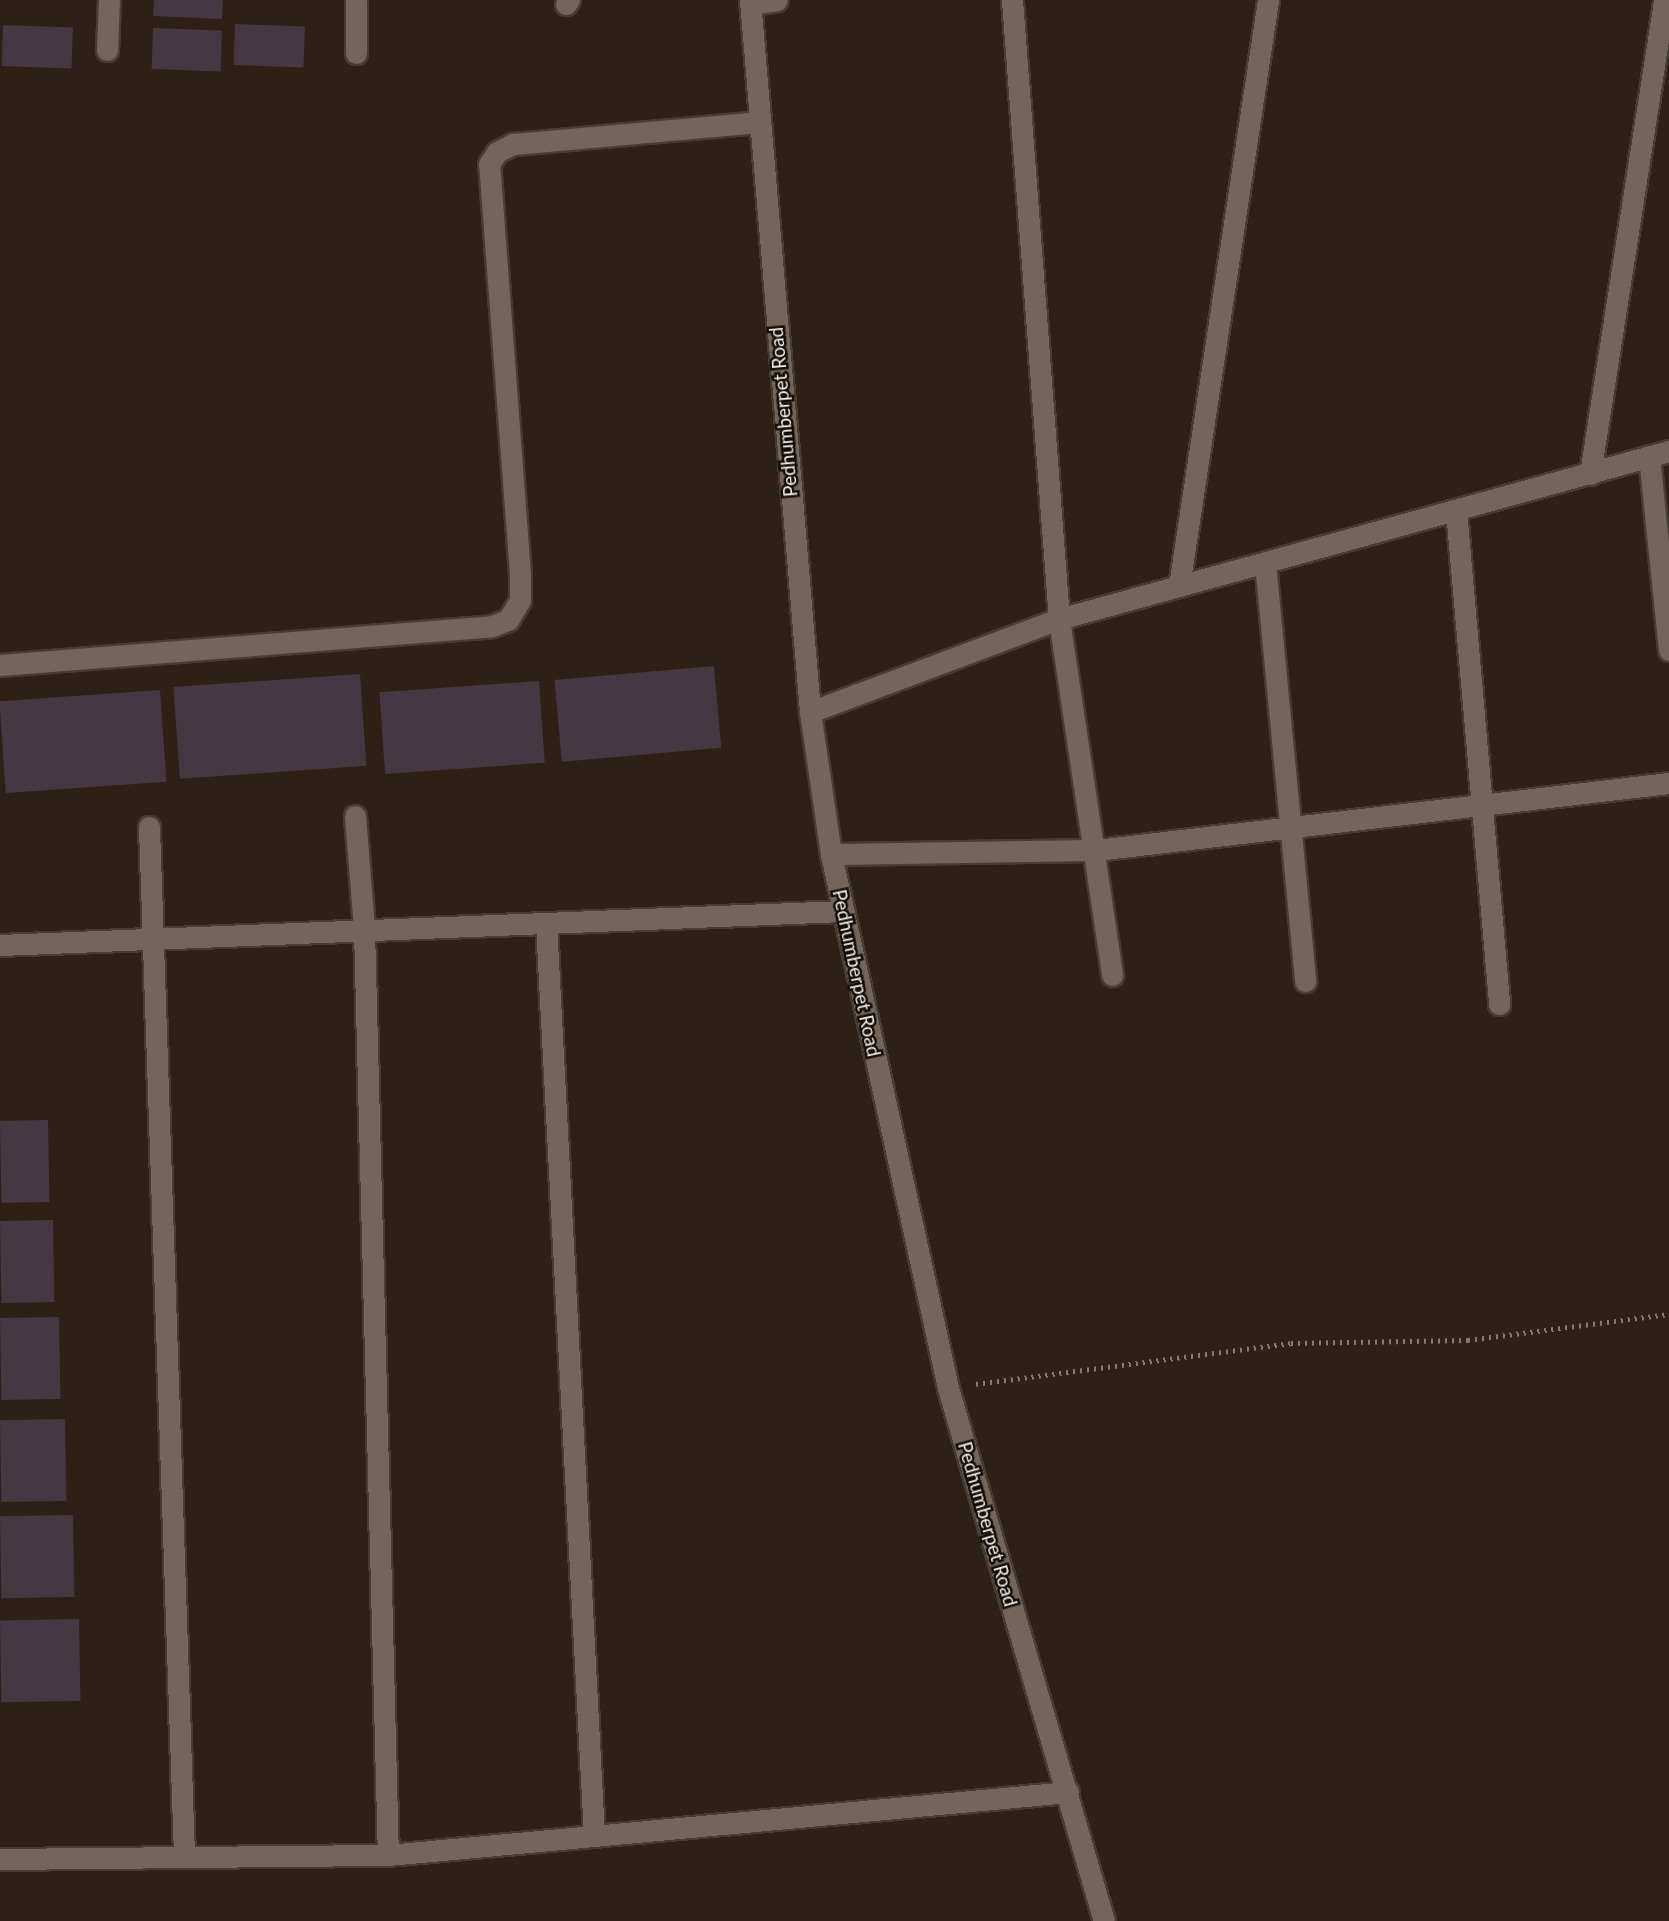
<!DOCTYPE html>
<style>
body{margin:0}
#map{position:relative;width:1669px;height:1921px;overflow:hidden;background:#2d2117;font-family:Lato,sans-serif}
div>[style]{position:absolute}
.building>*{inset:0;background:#453843;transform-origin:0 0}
.path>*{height:4.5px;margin-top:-2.25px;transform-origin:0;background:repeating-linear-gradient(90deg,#857a72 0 2px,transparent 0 7px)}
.roads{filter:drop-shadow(2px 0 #473c35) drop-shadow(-2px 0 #473c35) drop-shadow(0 2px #473c35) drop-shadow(0 -2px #473c35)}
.minor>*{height:21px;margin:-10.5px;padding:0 10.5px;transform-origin:10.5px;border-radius:10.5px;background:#736559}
span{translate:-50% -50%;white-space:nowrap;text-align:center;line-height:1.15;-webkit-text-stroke:5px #110c07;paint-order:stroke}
.street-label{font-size:19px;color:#f7eee8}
</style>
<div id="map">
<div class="building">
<div style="clip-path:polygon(154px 0,223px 0,222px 19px,153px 16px)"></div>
<div style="left:235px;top:24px;width:70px;height:41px;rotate:2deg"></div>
<div style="left:3px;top:25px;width:70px;height:41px;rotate:2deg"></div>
<div style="left:153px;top:28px;width:69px;height:41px;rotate:2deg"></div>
<div style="left:714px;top:666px;width:82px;height:160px;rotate:85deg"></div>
<div style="left:360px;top:674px;width:92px;height:187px;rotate:86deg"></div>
<div style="left:539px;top:681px;width:82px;height:160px;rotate:86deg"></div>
<div style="left:160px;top:690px;width:92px;height:161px;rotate:86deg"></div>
<div style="left:48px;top:1120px;width:82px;height:48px;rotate:89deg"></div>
<div style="left:53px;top:1220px;width:82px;height:53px;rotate:89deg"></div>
<div style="left:59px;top:1317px;width:82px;height:59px;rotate:89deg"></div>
<div style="left:65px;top:1419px;width:82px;height:65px;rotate:89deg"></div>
<div style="left:73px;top:1515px;width:82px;height:73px;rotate:89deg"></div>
<div style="left:79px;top:1619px;width:82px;height:79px;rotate:89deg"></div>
</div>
<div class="path">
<div style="left:976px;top:1384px;width:318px;rotate:-7.4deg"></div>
<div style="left:1291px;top:1343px;width:177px;rotate:-1deg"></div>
<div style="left:1468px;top:1340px;width:203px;rotate:-7.4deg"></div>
</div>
<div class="roads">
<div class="minor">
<div style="left:750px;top:0;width:715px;rotate:85.18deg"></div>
<div style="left:810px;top:712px;width:144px;rotate:81.6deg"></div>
<div style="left:831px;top:854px;width:547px;rotate:77.64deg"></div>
<div style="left:948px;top:1388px;width:555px;rotate:73.69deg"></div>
<div style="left:1012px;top:0;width:621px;rotate:85.66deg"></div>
<div style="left:1059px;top:619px;width:360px;rotate:81.5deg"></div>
<div style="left:566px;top:4px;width:5px;rotate:-53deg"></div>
<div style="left:750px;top:4px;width:27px;rotate:-8deg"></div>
<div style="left:107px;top:50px;width:50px;rotate:-87.7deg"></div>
<div style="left:356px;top:53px;width:53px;rotate:-90deg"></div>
<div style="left:1649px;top:456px;width:195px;rotate:84.1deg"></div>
<div style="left:1590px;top:474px;width:480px;rotate:-81.1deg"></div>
<div style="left:1456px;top:510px;width:496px;rotate:85deg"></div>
<div style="left:1265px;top:563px;width:420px;rotate:84.5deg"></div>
<div style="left:1179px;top:586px;width:593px;rotate:-81.36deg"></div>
<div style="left:0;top:665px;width:494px;rotate:-4.5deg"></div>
<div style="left:492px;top:626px;width:17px;rotate:-21deg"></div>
<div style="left:508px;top:620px;width:23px;rotate:-59deg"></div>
<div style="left:520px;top:600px;width:26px;rotate:-90deg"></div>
<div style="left:520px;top:574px;width:411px;rotate:-94.3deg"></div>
<div style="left:489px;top:164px;width:14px;rotate:-56deg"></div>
<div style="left:497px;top:152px;width:18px;rotate:-27deg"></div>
<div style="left:513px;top:144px;width:247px;rotate:-5.1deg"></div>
<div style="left:810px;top:712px;width:266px;rotate:-20.5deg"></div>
<div style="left:1059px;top:619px;width:633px;rotate:-15.4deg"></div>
<div style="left:355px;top:816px;width:113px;rotate:85.4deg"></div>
<div style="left:364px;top:929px;width:926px;rotate:88.52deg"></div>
<div style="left:149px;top:827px;width:1029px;rotate:88.05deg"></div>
<div style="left:831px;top:854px;width:265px;rotate:-0.9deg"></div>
<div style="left:1096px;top:850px;width:577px;rotate:-6.67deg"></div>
<div style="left:546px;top:923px;width:914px;rotate:86.99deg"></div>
<div style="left:0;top:945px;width:844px;rotate:-2.31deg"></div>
<div style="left:0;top:1859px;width:388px;rotate:-0.6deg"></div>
<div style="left:388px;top:1855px;width:683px;rotate:-5.29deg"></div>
</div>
</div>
<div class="street-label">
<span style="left:783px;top:412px;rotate:-95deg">Pedhumberpet Road</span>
<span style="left:857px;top:973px;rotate:78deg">Pedhumberpet Road</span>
<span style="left:988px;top:1524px;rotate:74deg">Pedhumberpet Road</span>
</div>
</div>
